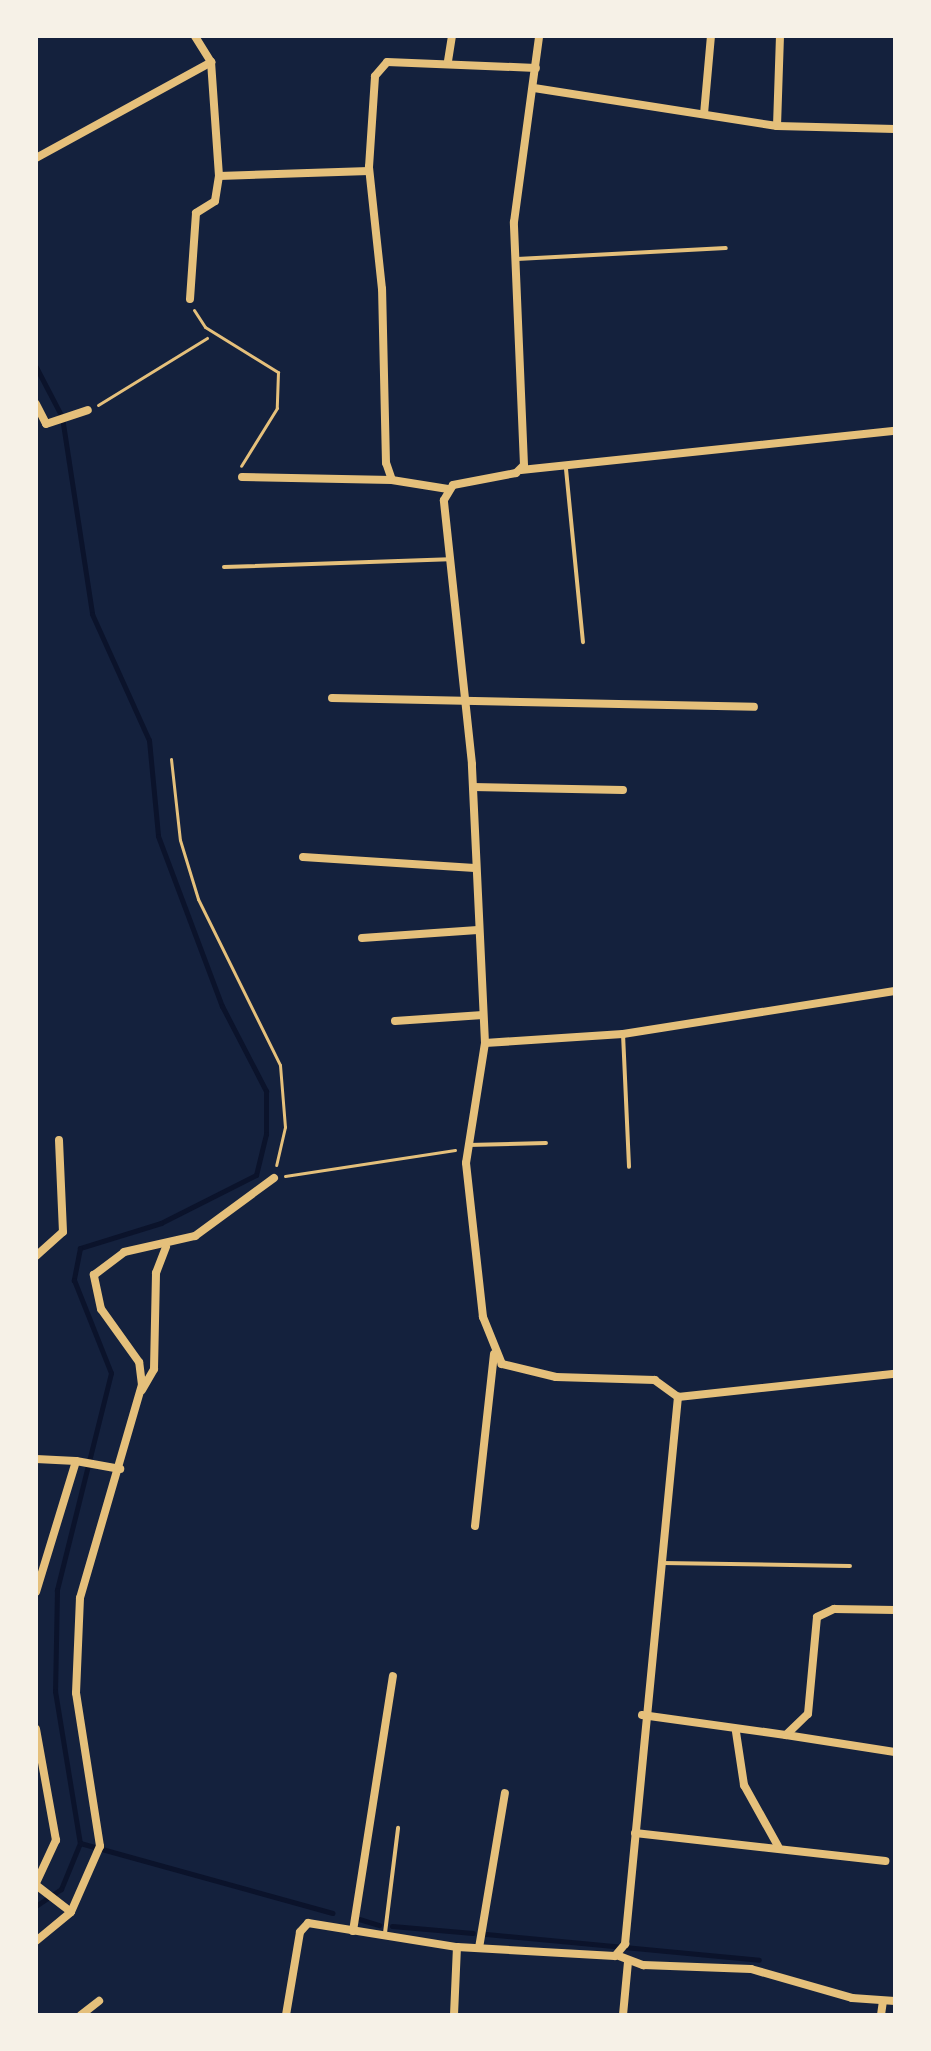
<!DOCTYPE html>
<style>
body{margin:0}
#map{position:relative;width:931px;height:2051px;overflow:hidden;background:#14213d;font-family:Signika,sans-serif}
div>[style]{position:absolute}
.stream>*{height:5px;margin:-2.5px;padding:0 2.5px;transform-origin:2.5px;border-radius:2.5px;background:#0b132b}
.path>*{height:3px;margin:-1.5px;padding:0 1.5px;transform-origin:1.5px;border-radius:1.5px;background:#e5c07b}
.service>*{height:4px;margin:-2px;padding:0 2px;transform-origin:2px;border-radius:2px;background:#e5c07b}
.minor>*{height:8px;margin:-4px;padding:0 4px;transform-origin:4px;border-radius:4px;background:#e5c07b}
span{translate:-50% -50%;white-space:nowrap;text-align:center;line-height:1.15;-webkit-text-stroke:8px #f6f1e7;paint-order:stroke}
.frame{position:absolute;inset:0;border:38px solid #f6f1e7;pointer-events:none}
</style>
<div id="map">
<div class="stream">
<div style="left:36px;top:367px;width:56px;rotate:62.5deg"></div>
<div style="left:62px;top:417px;width:199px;rotate:81.3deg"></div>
<div style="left:92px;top:614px;width:138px;rotate:65.7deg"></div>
<div style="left:149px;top:740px;width:96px;rotate:84.6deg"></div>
<div style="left:158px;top:836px;width:182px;rotate:69.4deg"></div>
<div style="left:222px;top:1006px;width:96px;rotate:62.6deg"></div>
<div style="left:266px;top:1091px;width:43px;rotate:90deg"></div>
<div style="left:266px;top:1134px;width:42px;rotate:103.7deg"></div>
<div style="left:256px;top:1175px;width:106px;rotate:153.2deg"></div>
<div style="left:161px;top:1223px;width:85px;rotate:162.8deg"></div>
<div style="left:80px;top:1248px;width:33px;rotate:101deg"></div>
<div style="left:74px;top:1280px;width:100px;rotate:68.3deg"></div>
<div style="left:111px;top:1373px;width:224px;rotate:104deg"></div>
<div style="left:57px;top:1590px;width:101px;rotate:91.1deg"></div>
<div style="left:55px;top:1691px;width:154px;rotate:80.7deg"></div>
<div style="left:80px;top:1843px;width:50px;rotate:112.4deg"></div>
<div style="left:61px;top:1889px;width:30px;rotate:146deg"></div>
<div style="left:80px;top:1843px;width:262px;rotate:15.5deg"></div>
<div style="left:359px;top:1919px;width:21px;rotate:17deg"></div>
<div style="left:392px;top:1926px;width:81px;rotate:4.9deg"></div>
<div style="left:486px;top:1934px;width:274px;rotate:5.4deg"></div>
</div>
<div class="path">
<div style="left:194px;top:310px;width:20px;rotate:57deg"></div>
<div style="left:205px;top:327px;width:86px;rotate:31.7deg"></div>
<div style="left:278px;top:372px;width:36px;rotate:92deg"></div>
<div style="left:277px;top:408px;width:68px;rotate:121.8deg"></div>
<div style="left:98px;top:405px;width:128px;rotate:-31.6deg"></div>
<div style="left:171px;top:759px;width:81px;rotate:83.7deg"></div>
<div style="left:180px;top:840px;width:62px;rotate:73deg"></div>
<div style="left:198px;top:899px;width:185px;rotate:63.7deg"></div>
<div style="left:280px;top:1065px;width:62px;rotate:85.4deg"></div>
<div style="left:285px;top:1127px;width:39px;rotate:103deg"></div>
<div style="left:285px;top:1176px;width:172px;rotate:-8.7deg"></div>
</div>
<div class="service">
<div style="left:517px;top:259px;width:209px;rotate:-3deg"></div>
<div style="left:566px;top:469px;width:174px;rotate:84.4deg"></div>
<div style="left:224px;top:567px;width:225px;rotate:-2deg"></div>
<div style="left:623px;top:1034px;width:133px;rotate:87.4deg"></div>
<div style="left:468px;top:1145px;width:78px;rotate:-1.5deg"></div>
<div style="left:662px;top:1563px;width:188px;rotate:0.9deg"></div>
<div style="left:385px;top:1933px;width:106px;rotate:-82.9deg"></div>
</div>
<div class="minor">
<div style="left:448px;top:61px;width:25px;rotate:-81deg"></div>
<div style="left:534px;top:88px;width:246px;rotate:8.9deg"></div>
<div style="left:777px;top:126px;width:118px;rotate:1.5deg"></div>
<div style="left:704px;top:114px;width:78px;rotate:-84.9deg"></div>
<div style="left:777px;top:126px;width:90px;rotate:-88.1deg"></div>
<div style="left:36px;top:158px;width:200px;rotate:-28.7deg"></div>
<div style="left:219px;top:176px;width:150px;rotate:-1.9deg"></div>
<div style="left:190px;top:299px;width:86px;rotate:-86deg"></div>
<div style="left:196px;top:213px;width:22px;rotate:-32deg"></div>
<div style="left:215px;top:201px;width:25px;rotate:-81deg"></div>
<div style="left:219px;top:176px;width:114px;rotate:-94deg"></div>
<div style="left:211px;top:62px;width:31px;rotate:-122deg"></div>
<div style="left:36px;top:404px;width:22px;rotate:63deg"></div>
<div style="left:46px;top:424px;width:44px;rotate:-18.4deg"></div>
<div style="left:521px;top:470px;width:376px;rotate:-6deg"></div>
<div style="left:242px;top:477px;width:150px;rotate:1.1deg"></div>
<div style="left:448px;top:489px;width:57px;rotate:-170.9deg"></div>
<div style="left:392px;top:480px;width:18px;rotate:-109deg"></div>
<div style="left:386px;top:463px;width:174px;rotate:-91.3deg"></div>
<div style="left:382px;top:289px;width:123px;rotate:-96.1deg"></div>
<div style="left:369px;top:167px;width:91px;rotate:-86.2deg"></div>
<div style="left:375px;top:76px;width:18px;rotate:-49deg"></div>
<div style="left:387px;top:62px;width:149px;rotate:2.3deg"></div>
<div style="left:332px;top:698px;width:422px;rotate:1.2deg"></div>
<div style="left:473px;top:787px;width:150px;rotate:1.1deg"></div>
<div style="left:303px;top:857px;width:172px;rotate:3.7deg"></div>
<div style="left:362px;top:938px;width:116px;rotate:-3.9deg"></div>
<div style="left:395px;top:1021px;width:88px;rotate:-3.9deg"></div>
<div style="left:485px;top:1043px;width:138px;rotate:-3.7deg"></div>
<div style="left:623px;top:1034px;width:275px;rotate:-9deg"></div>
<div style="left:36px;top:1256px;width:36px;rotate:-42deg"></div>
<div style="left:63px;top:1232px;width:92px;rotate:-92.5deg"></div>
<div style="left:142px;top:1390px;width:24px;rotate:-60deg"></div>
<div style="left:154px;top:1369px;width:96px;rotate:-88.8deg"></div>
<div style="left:156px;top:1273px;width:28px;rotate:-69deg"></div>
<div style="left:678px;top:1397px;width:218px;rotate:-6.1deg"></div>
<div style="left:36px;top:1459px;width:40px;rotate:2.9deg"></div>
<div style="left:475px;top:1526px;width:173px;rotate:-83.7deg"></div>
<div style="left:36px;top:1592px;width:137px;rotate:-73deg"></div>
<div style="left:76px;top:1461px;width:45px;rotate:10.3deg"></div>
<div style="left:642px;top:1715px;width:145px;rotate:7.9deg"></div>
<div style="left:786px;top:1735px;width:30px;rotate:-44deg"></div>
<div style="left:808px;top:1714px;width:97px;rotate:-84.7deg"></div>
<div style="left:817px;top:1617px;width:19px;rotate:-25deg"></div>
<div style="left:834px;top:1609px;width:61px;rotate:0.9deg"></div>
<div style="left:36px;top:1729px;width:113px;rotate:79.8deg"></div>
<div style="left:56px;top:1840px;width:47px;rotate:114.9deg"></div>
<div style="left:736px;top:1732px;width:54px;rotate:81.4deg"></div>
<div style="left:744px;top:1785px;width:70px;rotate:60.9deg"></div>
<div style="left:786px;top:1735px;width:110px;rotate:8.9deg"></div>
<div style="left:635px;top:1833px;width:252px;rotate:6.4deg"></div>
<div style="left:36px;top:1885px;width:44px;rotate:37.6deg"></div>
<div style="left:353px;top:1931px;width:258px;rotate:-81.1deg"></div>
<div style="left:36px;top:1941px;width:45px;rotate:-39.6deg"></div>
<div style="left:71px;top:1912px;width:72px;rotate:-66.3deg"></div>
<div style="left:100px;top:1846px;width:155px;rotate:-98.9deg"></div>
<div style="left:76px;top:1693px;width:95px;rotate:-87.6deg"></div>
<div style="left:80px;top:1598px;width:222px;rotate:-73.8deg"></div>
<div style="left:142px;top:1385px;width:23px;rotate:-97deg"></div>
<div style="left:139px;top:1362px;width:65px;rotate:-125.6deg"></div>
<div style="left:101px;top:1309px;width:35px;rotate:-102deg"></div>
<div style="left:94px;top:1275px;width:38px;rotate:-37deg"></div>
<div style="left:124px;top:1252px;width:73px;rotate:-12.7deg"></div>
<div style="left:195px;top:1236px;width:98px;rotate:-36.3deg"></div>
<div style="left:479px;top:1948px;width:157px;rotate:-80.5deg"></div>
<div style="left:619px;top:1956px;width:26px;rotate:21deg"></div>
<div style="left:643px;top:1965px;width:108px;rotate:2.1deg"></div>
<div style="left:751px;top:1969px;width:105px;rotate:16deg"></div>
<div style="left:852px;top:1998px;width:43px;rotate:4deg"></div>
<div style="left:81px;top:2015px;width:23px;rotate:-38deg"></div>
<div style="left:286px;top:2015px;width:84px;rotate:-80.4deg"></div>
<div style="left:300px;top:1932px;width:12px;rotate:-48deg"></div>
<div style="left:308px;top:1923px;width:151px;rotate:9.2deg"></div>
<div style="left:457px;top:1947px;width:158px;rotate:3.3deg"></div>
<div style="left:615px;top:1956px;width:16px;rotate:-50deg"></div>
<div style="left:625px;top:1944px;width:550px;rotate:-84.47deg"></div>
<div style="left:678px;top:1397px;width:29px;rotate:-144deg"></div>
<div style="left:655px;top:1380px;width:99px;rotate:-178.3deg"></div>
<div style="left:556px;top:1377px;width:56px;rotate:-166.5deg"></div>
<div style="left:502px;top:1364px;width:51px;rotate:-112deg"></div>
<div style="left:483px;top:1317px;width:155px;rotate:-96.3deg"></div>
<div style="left:466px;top:1163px;width:121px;rotate:-81deg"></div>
<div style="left:485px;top:1043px;width:279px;rotate:-92.7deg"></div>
<div style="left:472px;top:764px;width:265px;rotate:-96.1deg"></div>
<div style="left:444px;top:500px;width:17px;rotate:-59deg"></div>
<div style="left:453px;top:485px;width:64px;rotate:-10.8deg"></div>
<div style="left:516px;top:473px;width:11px;rotate:-45deg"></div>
<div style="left:524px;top:465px;width:243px;rotate:-92.4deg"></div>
<div style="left:514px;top:222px;width:188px;rotate:-82.3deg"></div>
<div style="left:454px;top:2015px;width:68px;rotate:-87.5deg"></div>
<div style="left:623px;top:2015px;width:53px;rotate:-84.6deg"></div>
<div style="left:881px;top:2015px;width:14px;rotate:-82deg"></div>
</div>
<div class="frame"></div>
</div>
